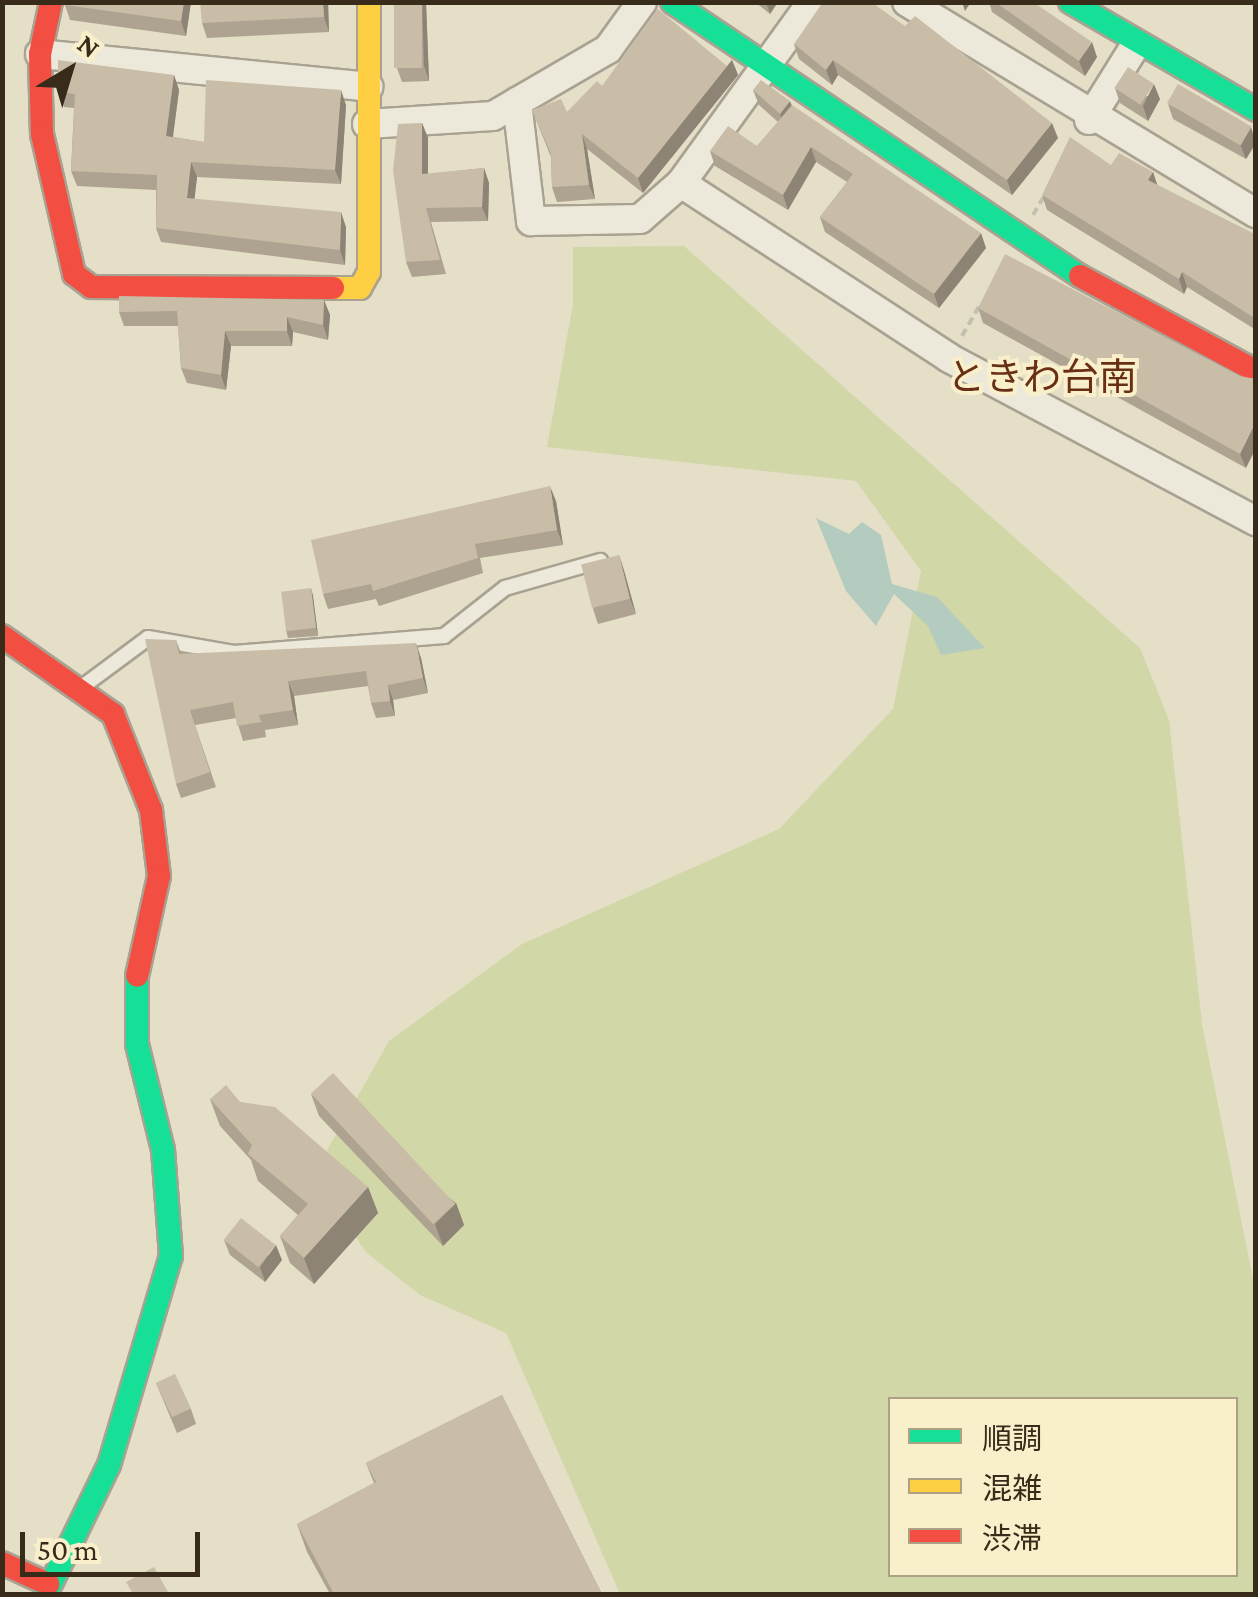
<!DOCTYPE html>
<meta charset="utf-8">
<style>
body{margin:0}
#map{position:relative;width:1258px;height:1597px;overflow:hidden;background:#e5dfc8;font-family:"Crimson Pro","Noto Sans JP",serif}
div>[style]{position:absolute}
.green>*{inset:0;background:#d2d7a8}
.water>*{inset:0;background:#b4cbbf}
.path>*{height:4px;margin-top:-2px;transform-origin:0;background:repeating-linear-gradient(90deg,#c4c0b1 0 8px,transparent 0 13px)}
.roads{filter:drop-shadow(2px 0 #a9a292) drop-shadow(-2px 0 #a9a292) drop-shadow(0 2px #a9a292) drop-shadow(0 -2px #a9a292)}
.lane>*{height:14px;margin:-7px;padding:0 7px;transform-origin:7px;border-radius:7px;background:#ece8da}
.street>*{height:28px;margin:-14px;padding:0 14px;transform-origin:14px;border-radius:14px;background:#ece8da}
.fast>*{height:22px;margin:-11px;padding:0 11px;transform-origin:11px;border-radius:11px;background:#16e098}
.slow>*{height:22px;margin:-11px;padding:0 11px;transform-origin:11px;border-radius:11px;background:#ffcf43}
.jam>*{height:22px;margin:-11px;padding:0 11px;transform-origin:11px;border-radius:11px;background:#f24e42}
.wall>*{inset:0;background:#ada390}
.shaded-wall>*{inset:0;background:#8d8476}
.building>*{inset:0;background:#c9bda8;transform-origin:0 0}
span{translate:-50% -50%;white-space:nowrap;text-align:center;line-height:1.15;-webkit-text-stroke:8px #f9f0cb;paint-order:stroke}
.quarter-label{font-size:38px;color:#682f15}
.frame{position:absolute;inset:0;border:5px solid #382b1a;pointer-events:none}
.legend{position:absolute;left:888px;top:1397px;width:350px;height:180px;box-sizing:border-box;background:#f9f0cb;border:2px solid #aca184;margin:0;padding:12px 18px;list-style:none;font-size:30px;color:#382b1a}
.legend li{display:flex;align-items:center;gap:20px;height:50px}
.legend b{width:50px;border:2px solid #aca184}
.north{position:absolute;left:20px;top:20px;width:100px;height:100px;-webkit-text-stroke:8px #f9f0cb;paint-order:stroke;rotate:38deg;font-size:28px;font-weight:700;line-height:40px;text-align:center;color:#382b1a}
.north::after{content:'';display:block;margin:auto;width:35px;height:45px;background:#382b1a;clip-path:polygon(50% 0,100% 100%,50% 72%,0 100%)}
.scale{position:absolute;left:20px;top:1532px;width:180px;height:45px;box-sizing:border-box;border:5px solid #382b1a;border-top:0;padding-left:12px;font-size:30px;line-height:35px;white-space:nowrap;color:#382b1a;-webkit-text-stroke:8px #f9f0cb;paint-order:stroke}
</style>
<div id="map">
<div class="green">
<div style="clip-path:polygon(evenodd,684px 246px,1140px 648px,1169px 720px,1202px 1024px,1255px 1289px,1255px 1594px,620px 1594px,506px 1333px,420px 1295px,367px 1253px,312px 1177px,389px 1041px,522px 944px,779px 829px,893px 709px,921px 571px,856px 481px,547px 447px,573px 304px,573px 247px,684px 246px,890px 1400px,1236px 1400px,1236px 1574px,890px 1574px,890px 1400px)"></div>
</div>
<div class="water">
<div style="clip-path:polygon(816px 518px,849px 534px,862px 522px,881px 535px,892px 584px,937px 597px,985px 648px,941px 655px,928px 626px,894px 594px,876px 626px,846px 591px)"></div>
</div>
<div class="path">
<div style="left:1033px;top:215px;width:20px;rotate:-60deg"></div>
<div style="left:962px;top:336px;width:36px;rotate:-60deg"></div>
</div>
<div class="roads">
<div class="lane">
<div style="left:82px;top:687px;width:82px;rotate:-36.6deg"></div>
<div style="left:148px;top:638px;width:87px;rotate:9.9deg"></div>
<div style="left:234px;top:653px;width:211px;rotate:-4.6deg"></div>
<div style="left:444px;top:636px;width:78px;rotate:-38.2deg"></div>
<div style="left:505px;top:588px;width:99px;rotate:-15.9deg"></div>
</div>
<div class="street">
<div style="left:907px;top:2px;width:408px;rotate:31.2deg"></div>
<div style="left:40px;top:54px;width:330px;rotate:5.7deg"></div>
<div style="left:517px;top:102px;width:120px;rotate:83.3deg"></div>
<div style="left:531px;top:221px;width:109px;rotate:-1.1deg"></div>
<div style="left:640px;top:219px;width:55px;rotate:-41.3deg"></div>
<div style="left:681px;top:183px;width:223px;rotate:-54.1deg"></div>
<div style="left:1089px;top:120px;width:87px;rotate:-58.1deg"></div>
<div style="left:367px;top:124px;width:126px;rotate:-3.6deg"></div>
<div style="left:493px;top:116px;width:133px;rotate:-30.2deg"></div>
<div style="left:608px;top:49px;width:58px;rotate:-54.1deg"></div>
<div style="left:681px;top:183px;width:320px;rotate:33.1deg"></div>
<div style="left:949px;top:358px;width:348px;rotate:28deg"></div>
</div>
<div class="fast">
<div style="left:672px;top:2px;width:491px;rotate:33.9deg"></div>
<div style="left:1070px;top:2px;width:215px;rotate:30.1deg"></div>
<div style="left:46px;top:1594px;width:144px;rotate:-64deg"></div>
<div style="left:109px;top:1465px;width:218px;rotate:-73.5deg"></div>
<div style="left:171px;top:1256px;width:106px;rotate:-94.3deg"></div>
<div style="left:163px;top:1150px;width:109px;rotate:-103.8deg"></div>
<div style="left:137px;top:1044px;width:68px;rotate:-90deg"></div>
</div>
<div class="slow">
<div style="left:333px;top:288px;width:27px"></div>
<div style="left:360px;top:288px;width:18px;rotate:-61deg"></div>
<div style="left:369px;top:272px;width:270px;rotate:-90deg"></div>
</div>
<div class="jam">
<div style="left:51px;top:2px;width:53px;rotate:101.9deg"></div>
<div style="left:40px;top:54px;width:80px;rotate:88.6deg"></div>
<div style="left:42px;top:134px;width:144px;rotate:77.1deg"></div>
<div style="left:74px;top:274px;width:21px;rotate:37deg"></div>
<div style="left:91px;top:287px;width:242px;rotate:0.2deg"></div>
<div style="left:1080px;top:276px;width:200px;rotate:28.4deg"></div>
<div style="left:2px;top:636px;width:136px;rotate:35.1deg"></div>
<div style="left:113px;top:714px;width:103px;rotate:68.4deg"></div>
<div style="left:151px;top:810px;width:66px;rotate:83.1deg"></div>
<div style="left:159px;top:876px;width:102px;rotate:102.4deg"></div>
<div style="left:2px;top:1563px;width:51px;rotate:24.5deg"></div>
</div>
</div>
<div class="wall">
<div style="clip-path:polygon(191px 2px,186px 36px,70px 20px,65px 5px)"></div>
<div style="clip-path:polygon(328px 2px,329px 32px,207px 38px,202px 23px)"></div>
<div style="clip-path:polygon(426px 2px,429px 81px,402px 82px,397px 68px)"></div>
<div style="clip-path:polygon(755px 2px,778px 2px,770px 14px)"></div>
<div style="clip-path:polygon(989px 2px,995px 2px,1097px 57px,1085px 76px,992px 12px)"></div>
<div style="clip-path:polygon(905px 26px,1058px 138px,1012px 195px,838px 75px,832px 85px,799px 59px,794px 44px)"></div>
<div style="clip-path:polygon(732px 60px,738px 75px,643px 193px,587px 149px,595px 199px,557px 202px,552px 187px,551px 157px,532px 110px,567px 112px,602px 86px,727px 66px)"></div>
<div style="clip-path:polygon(174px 75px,179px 90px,173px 137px,204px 142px,346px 105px,341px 184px,197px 177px,194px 199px,346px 227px,345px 265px,161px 242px,156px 228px,156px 190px,77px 186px,71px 171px,74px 108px,64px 107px,58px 92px)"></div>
<div style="clip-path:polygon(1115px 88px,1160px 99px,1148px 121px,1120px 103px)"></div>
<div style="clip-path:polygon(753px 90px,792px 106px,986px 248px,939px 308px,825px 232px,820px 217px,847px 182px,816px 162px,788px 210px,715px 166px,710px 151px,757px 146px,778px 122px,759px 105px)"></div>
<div style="clip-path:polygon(1168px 104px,1256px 141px,1246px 159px,1173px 119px)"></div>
<div style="clip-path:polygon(422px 123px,428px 138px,428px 174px,484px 168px,489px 183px,488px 221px,431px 222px,446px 274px,412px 277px,406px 262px)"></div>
<div style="clip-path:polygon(1111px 165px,1153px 172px,1157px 185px,1256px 235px,1256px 330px,1187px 287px,1184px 294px,1047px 210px,1042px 195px)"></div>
<div style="clip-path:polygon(324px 300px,330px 315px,328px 340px,293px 332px,292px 346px,231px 346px,226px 390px,187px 383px,181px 368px,178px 326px,124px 326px,119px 312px)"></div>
<div style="clip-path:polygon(978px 308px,1240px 376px,1246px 468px,983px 323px)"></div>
<div style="clip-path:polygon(556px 501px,563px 545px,480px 558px,483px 573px,379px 606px,376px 599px,328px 609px,323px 594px)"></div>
<div style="clip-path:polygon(619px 555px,636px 614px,598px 624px,593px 609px)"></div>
<div style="clip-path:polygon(311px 588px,313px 596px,318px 636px,288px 638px,286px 630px)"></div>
<div style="clip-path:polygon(176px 640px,181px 653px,421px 658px,428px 693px,393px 700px,395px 716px,376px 718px,371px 703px,368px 686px,294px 696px,298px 725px,265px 730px,266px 737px,243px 741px,236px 718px,195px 725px,216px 787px,181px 798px,176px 784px)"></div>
<div style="clip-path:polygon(311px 1094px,456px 1203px,464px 1225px,443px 1246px,319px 1116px)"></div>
<div style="clip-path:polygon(210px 1099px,240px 1102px,368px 1187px,378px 1213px,314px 1284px,290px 1263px,280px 1236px,298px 1215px,258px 1181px,251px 1160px,220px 1126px)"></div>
<div style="clip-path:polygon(224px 1240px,282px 1260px,265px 1282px,230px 1255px)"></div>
<div style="clip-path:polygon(156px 1383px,191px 1409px,196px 1424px,177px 1433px)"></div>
<div style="clip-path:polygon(502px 1395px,602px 1594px,330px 1594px,307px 1552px,297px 1524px,374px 1483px,366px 1463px)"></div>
</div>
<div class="shaded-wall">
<div style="clip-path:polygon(184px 2px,191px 2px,186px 36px,181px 21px)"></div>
<div style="clip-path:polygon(323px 2px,328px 2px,329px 32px,324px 17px)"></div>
<div style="clip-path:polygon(422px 2px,426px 2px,429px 81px,424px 66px)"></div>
<div style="clip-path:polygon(766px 2px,778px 2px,770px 14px)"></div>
<div style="clip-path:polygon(962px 2px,971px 2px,965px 11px)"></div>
<div style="clip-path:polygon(1092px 42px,1097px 57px,1085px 76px,1079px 61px)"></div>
<div style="clip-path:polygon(732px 60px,738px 75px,643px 193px,638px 178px)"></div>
<div style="clip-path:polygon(833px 60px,838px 75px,832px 85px,826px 70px)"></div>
<div style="clip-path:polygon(174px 75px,179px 90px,171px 151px,166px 136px)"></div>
<div style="clip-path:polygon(1154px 84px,1160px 99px,1148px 121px,1143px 106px)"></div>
<div style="clip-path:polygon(341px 90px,346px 105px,341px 184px,335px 170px)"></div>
<div style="clip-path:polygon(790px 101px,796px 116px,785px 129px,780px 114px)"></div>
<div style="clip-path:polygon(422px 123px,428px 138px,428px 189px,422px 174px)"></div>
<div style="clip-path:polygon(1052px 123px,1058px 138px,1012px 195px,1007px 180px)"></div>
<div style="clip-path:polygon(1251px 127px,1256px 143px,1246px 159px,1240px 144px)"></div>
<div style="clip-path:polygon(582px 134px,587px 149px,595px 199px,589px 185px)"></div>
<div style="clip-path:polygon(811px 147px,816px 162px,788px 210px,783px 195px)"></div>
<div style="clip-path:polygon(191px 162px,197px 177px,193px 213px,187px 198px)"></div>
<div style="clip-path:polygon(484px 168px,489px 183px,488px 221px,482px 207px)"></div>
<div style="clip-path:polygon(1153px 172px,1158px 187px,1148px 180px)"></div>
<div style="clip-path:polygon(341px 212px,346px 227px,345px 265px,340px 250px)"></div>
<div style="clip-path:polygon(981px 233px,986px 248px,939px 308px,934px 294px)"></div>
<div style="clip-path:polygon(1182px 272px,1187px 287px,1184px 294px,1179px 279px)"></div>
<div style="clip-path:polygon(324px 300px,330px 315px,328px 340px,323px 325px)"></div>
<div style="clip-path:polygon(287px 317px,293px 332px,292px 346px,287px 331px)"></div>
<div style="clip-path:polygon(225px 331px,231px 346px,226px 390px,221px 375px)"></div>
<div style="clip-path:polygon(1256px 421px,1256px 448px,1246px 468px,1240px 454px)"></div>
<div style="clip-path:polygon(550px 486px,556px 501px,563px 545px,557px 530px)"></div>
<div style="clip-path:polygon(619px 555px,624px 570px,636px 614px,630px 599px)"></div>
<div style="clip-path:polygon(311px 588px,313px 596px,318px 636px,316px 628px)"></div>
<div style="clip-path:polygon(416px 643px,421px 658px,428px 693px,423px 678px)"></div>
<div style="clip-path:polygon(288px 681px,294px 696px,298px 725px,293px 710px)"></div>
<div style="clip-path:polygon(388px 685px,393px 700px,395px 716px,390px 701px)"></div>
<div style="clip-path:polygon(368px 1187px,378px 1213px,314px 1284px,304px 1258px)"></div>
<div style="clip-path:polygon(456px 1203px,464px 1225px,443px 1246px,435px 1224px)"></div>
<div style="clip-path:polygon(276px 1245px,282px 1260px,265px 1282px,260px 1267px)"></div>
</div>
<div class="building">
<div style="clip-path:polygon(65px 2px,184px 2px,181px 21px,65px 5px)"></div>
<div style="clip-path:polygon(200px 2px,323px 2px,324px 17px,202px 23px)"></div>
<div style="left:394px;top:2px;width:28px;height:66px"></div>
<div style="clip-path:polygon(823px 2px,871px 2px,905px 26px,915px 16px,1052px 123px,1007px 180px,833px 60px,826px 70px,794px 44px)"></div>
<div style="clip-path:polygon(995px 2px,1033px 2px,1092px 42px,1079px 61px)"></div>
<div style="clip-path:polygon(658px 9px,727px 66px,732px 60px,638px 178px,582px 134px,589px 185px,552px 187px,551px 154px,532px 110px,561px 99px,567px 112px,597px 81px,602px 86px)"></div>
<div style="clip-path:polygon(58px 60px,174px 75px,166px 136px,204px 142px,206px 80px,341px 90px,335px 170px,191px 162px,187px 198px,341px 212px,340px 250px,156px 228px,157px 175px,71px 171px,75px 94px,58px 92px)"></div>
<div style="left:1128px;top:67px;width:31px;height:25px;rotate:33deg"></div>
<div style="clip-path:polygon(761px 80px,790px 101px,780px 114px,753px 90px)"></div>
<div style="left:1178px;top:84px;width:85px;height:22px;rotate:30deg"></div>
<div style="clip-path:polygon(792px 105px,981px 233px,934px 294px,820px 217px,853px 174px,811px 147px,783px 195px,710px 151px,728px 126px,757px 146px)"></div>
<div style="clip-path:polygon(422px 123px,422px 174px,484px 168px,482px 207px,426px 208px,440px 260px,406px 262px,393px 171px,398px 124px)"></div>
<div style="clip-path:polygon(1070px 137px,1111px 165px,1119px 153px,1153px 172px,1148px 180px,1256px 235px,1256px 319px,1182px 272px,1179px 279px,1042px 195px)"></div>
<div style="clip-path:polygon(1005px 254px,1240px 376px,1256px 379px,1256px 421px,1240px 454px,978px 308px)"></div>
<div style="clip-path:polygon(119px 296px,324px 300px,323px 325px,287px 317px,287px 331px,225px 331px,221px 375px,181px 368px,177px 311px,119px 312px)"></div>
<div style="clip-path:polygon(550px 486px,557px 530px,475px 544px,478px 558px,373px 591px,371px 584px,323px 594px,311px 540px)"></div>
<div style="left:619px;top:555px;width:45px;height:39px;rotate:76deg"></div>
<div style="left:311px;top:588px;width:40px;height:30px;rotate:83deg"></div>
<div style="clip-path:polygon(145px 639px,176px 640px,179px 654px,416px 643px,423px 678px,388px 685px,390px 701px,371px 703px,366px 671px,288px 681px,293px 710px,259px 715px,261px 722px,237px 726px,233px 702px,190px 710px,210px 772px,176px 784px)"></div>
<div style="left:333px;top:1073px;width:179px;height:30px;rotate:47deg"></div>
<div style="clip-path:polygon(226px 1085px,240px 1102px,275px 1107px,368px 1187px,304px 1258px,280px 1236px,308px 1204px,248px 1154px,252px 1145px,210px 1099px)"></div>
<div style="left:241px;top:1218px;width:44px;height:28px;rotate:38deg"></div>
<div style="left:175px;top:1374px;width:38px;height:21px;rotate:65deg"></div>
<div style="clip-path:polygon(502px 1395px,602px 1594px,334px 1594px,297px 1524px,376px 1482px,366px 1463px)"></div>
<div style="clip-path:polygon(154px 1567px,169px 1594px,133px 1594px,126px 1582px)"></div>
</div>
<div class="quarter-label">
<span style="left:1042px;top:378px">ときわ台南</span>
</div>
<div class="frame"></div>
<ul class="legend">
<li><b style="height:12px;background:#16e098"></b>順調</li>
<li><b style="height:12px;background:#ffcf43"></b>混雑</li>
<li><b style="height:12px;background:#f24e42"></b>渋滞</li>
</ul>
<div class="north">N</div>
<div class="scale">50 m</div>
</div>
